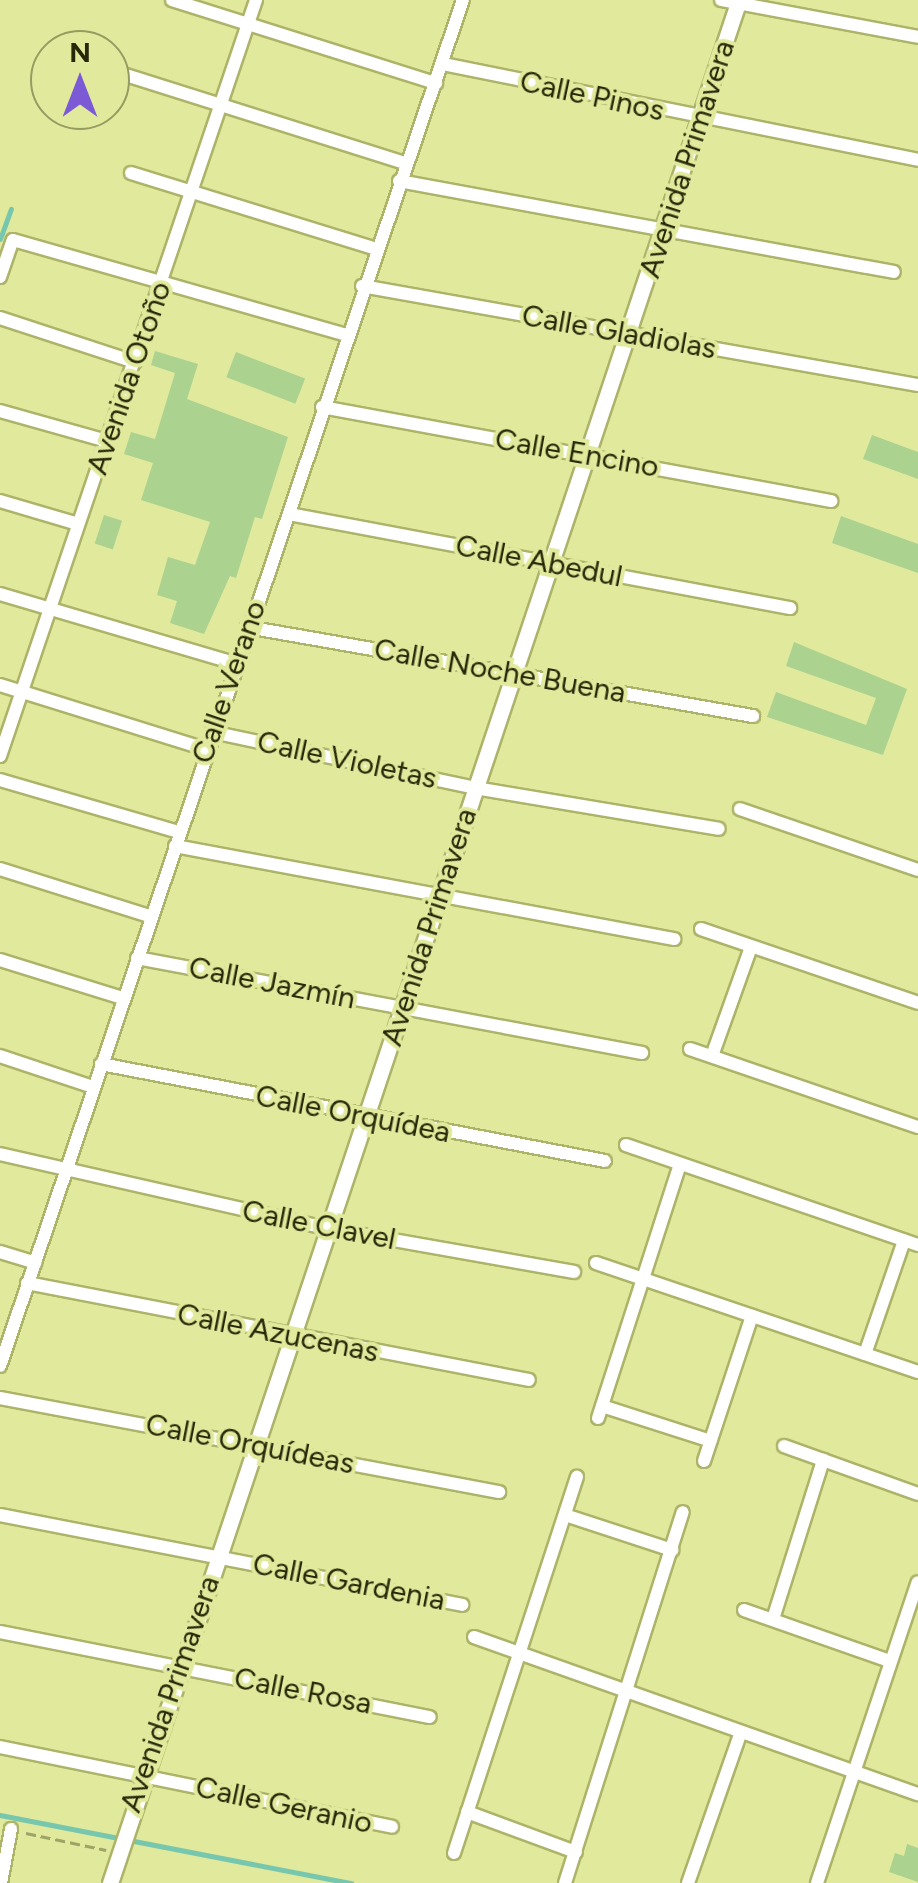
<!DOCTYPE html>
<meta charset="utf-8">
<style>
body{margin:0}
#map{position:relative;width:918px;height:1883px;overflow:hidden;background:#e1e99c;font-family:Figtree,sans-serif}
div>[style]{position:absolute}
.stream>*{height:5px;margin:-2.5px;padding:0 2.5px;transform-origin:2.5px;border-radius:2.5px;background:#77c7af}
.building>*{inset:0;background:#acd290;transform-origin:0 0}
.path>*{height:2.5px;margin-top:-1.25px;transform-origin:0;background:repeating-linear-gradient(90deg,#9ea467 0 10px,transparent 0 15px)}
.roads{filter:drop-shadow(2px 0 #adb369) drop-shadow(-2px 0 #adb369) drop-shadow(0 2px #adb369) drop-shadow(0 -2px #adb369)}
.minor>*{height:12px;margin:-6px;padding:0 6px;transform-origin:6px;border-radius:6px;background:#fff}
.tertiary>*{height:15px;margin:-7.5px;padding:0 7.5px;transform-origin:7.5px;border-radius:7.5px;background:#fff}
span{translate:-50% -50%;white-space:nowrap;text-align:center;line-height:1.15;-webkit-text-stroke:8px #e1e99c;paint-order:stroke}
.street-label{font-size:30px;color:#262808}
.north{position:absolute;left:30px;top:30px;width:100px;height:100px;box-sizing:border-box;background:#e1e99c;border:2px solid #969c61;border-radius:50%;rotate:0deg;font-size:28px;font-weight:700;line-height:40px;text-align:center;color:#262808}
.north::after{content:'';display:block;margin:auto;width:35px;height:45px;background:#7d5ad5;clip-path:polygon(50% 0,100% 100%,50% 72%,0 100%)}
</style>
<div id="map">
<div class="stream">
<div style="left:0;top:239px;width:32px;rotate:-70deg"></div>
<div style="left:0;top:1815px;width:358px;rotate:11deg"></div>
</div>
<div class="building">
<div style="clip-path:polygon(155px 351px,198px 364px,187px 399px,288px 437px,262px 519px,255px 517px,236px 578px,230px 576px,204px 634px,170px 623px,177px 601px,157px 595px,168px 557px,195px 565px,210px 522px,141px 500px,153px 463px,124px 454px,131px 432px,155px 439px,175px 373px,151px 365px)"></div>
<div style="left:236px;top:352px;width:74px;height:27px;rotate:21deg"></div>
<div style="clip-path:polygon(872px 435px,918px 452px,918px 479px,863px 459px)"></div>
<div style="left:104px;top:515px;width:19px;height:30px;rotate:18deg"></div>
<div style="clip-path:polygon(841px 516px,918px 544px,918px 573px,832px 543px)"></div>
<div style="clip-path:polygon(794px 642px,907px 689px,883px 755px,767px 717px,776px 692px,866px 725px,876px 698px,786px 666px)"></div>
<div style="clip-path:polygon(907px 1844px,918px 1848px,918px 1882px,889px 1872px,895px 1853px,904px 1856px)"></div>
</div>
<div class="path">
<div style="left:26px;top:1833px;width:82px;rotate:12deg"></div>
</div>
<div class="roads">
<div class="minor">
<div style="left:172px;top:0;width:277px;rotate:17.5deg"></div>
<div style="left:721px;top:0;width:200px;rotate:10.6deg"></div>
<div style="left:443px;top:64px;width:485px;rotate:11.4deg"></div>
<div style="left:110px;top:70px;width:309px;rotate:17.5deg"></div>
<div style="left:131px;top:173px;width:257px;rotate:17.2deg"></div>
<div style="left:399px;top:181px;width:503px;rotate:10.42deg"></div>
<div style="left:0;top:277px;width:39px;rotate:-71deg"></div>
<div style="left:13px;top:240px;width:346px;rotate:15.9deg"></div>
<div style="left:362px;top:286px;width:565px;rotate:10.1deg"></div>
<div style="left:0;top:318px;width:142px;rotate:18.1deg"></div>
<div style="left:322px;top:407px;width:518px;rotate:10.46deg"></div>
<div style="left:0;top:411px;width:111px;rotate:15.7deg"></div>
<div style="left:0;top:501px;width:81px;rotate:16.4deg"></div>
<div style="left:289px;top:514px;width:510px;rotate:10.63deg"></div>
<div style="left:0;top:594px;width:245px;rotate:16.4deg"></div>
<div style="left:247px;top:627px;width:514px;rotate:9.98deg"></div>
<div style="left:0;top:685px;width:216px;rotate:17.3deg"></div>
<div style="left:212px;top:732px;width:269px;rotate:12deg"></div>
<div style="left:475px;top:788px;width:247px;rotate:9.5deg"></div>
<div style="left:0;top:756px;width:798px;rotate:-71.29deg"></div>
<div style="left:0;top:780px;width:186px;rotate:16.2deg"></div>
<div style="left:740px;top:809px;width:188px;rotate:18.9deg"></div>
<div style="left:175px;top:846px;width:508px;rotate:10.56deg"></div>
<div style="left:0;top:869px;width:159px;rotate:17.5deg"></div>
<div style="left:701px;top:929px;width:229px;rotate:18.8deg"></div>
<div style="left:137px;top:958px;width:514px;rotate:10.65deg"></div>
<div style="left:0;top:960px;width:129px;rotate:17.2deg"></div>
<div style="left:690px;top:1049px;width:241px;rotate:18.9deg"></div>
<div style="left:0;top:1056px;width:98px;rotate:18.4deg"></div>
<div style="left:712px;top:1056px;width:116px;rotate:-70.3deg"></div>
<div style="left:101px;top:1064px;width:513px;rotate:10.89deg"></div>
<div style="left:626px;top:1145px;width:309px;rotate:18.9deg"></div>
<div style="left:0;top:1154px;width:333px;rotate:12.8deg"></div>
<div style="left:325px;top:1228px;width:253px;rotate:10deg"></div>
<div style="left:0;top:1252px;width:37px;rotate:17deg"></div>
<div style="left:596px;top:1263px;width:340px;rotate:18.7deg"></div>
<div style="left:27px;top:1283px;width:511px;rotate:10.94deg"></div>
<div style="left:865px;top:1354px;width:120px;rotate:-71deg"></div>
<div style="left:0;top:1366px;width:1442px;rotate:-71.28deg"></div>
<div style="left:0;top:1398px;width:508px;rotate:10.67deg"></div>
<div style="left:602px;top:1406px;width:114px;rotate:17.8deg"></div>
<div style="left:598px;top:1418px;width:267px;rotate:-72.1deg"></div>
<div style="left:784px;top:1446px;width:142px;rotate:19.7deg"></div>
<div style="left:704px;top:1461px;width:153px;rotate:-71.7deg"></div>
<div style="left:0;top:1515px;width:471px;rotate:11deg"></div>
<div style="left:565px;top:1515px;width:113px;rotate:18.1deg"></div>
<div style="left:744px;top:1610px;width:155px;rotate:19.3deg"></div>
<div style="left:773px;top:1619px;width:167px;rotate:-72.5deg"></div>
<div style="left:0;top:1632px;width:438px;rotate:11.2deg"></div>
<div style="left:474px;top:1637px;width:471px;rotate:19.5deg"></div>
<div style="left:0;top:1747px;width:400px;rotate:11.5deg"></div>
<div style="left:467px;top:1812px;width:116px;rotate:20.2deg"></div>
<div style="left:454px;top:1853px;width:396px;rotate:-71.9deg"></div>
<div style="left:1px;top:1883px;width:55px;rotate:-79.5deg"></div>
<div style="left:565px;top:1883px;width:389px;rotate:-72.4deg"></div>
<div style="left:688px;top:1883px;width:160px;rotate:-70.7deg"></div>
<div style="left:817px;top:1883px;width:317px;rotate:-71.5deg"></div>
</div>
<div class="tertiary">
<div style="left:110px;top:1883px;width:1985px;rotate:-71.53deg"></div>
</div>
</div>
<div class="street-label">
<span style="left:592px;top:96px;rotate:12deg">Calle Pinos</span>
<span style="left:687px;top:159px;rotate:-72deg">Avenida Primavera</span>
<span style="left:619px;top:332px;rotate:10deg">Calle Gladiolas</span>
<span style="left:129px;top:378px;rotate:-71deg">Avenida Otoño</span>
<span style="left:577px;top:453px;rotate:10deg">Calle Encino</span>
<span style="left:539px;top:561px;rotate:11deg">Calle Abedul</span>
<span style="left:500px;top:671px;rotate:10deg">Calle Noche Buena</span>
<span style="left:229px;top:682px;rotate:-71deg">Calle Verano</span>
<span style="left:347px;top:760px;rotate:12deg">Calle Violetas</span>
<span style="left:429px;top:927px;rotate:-72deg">Avenida Primavera</span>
<span style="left:272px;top:983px;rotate:11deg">Calle Jazmín</span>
<span style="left:353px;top:1114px;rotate:11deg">Calle Orquídea</span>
<span style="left:319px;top:1225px;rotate:11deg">Calle Clavel</span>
<span style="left:278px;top:1333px;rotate:11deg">Calle Azucenas</span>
<span style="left:250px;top:1444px;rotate:11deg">Calle Orquídeas</span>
<span style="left:349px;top:1582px;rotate:11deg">Calle Gardenia</span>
<span style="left:303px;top:1691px;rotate:11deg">Calle Rosa</span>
<span style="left:170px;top:1694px;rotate:-71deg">Avenida Primavera</span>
<span style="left:284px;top:1805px;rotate:12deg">Calle Geranio</span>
</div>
<div class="north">N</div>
</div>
